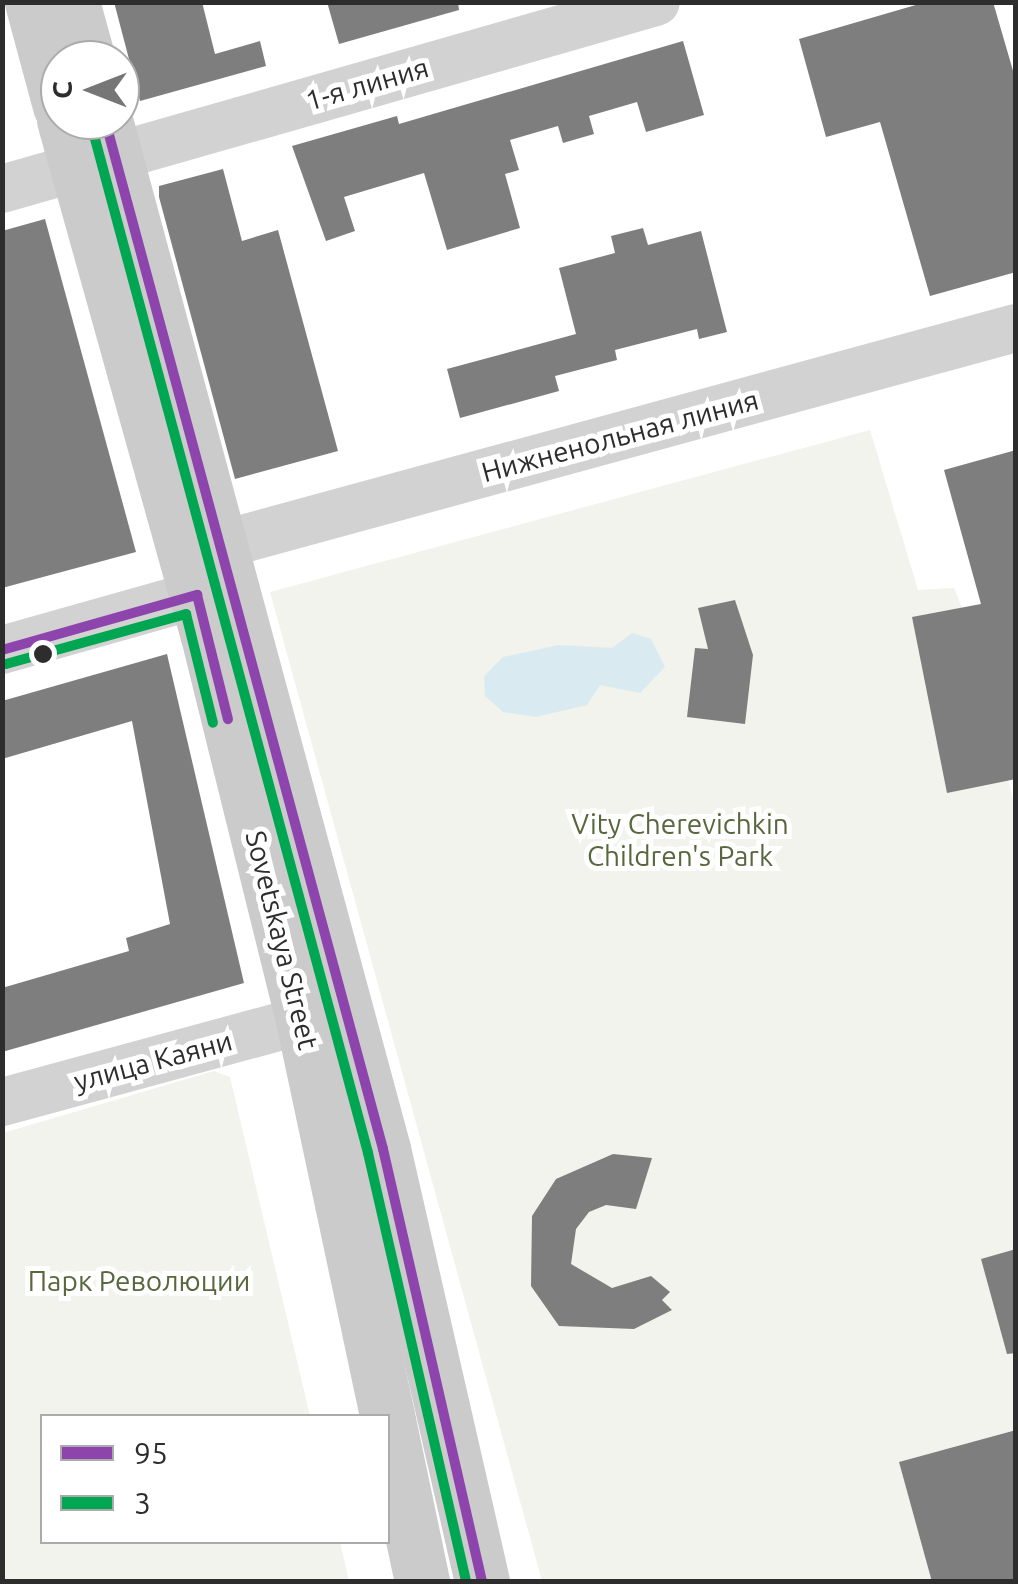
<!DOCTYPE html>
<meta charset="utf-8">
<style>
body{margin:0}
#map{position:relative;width:1018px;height:1584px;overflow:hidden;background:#fff;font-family:Ubuntu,sans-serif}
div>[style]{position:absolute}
.green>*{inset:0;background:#f1f3ec}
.water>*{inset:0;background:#d9ebf0}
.building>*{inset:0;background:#7e7e7e}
.tertiary>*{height:48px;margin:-24px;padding:0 24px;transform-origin:24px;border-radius:24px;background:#d2d2d2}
.secondary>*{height:55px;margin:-27.5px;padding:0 27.5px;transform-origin:27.5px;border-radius:27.5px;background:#cbcbcb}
.bus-1>*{height:10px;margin:-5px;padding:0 5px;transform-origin:5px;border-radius:5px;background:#8e44ad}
.bus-2>*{height:10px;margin:-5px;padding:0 5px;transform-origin:5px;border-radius:5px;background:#00a651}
.dots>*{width:28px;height:28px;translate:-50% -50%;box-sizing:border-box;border:5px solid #fff;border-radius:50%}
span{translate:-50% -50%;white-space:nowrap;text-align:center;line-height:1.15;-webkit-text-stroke:10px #fff;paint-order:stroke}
.street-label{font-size:28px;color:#2d2d2d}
.park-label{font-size:28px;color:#58673d}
.frame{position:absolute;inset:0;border:5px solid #2d2d2d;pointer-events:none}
.legend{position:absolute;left:40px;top:1414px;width:350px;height:130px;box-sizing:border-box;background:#fff;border:2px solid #ababab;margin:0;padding:12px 18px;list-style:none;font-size:30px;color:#2d2d2d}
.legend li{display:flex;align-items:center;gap:20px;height:50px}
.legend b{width:50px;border:2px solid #ababab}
.north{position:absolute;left:40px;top:40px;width:100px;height:100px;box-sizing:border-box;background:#fff;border:2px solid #ababab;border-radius:50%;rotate:270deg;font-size:28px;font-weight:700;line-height:40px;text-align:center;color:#2d2d2d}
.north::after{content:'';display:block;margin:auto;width:35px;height:45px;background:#767676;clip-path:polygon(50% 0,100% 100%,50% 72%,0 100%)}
</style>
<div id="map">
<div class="green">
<div style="clip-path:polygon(870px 430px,918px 590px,954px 588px,970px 628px,1015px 807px,1015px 1430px,899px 1462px,932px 1581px,542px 1581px,270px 592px)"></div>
<div style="clip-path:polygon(214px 1071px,230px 1077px,310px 1416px,42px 1416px,42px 1542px,340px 1542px,349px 1581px,3px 1581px,3px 1133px)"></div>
</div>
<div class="water">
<div style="clip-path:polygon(632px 633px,651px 639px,665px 667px,640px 693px,600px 685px,587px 705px,536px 717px,503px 712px,485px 696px,484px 676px,503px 657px,559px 645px,612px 648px)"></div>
</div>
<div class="building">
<div style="clip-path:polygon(114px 2px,202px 2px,215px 54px,260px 41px,266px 66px,140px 101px)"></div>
<div style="clip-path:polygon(327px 2px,458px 2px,459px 10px,339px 44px)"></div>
<div style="clip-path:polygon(926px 2px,993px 2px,1016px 81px,1016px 272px,930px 296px,880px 122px,826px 137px,799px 39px)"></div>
<div style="clip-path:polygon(683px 41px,704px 115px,646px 132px,637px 102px,589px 116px,594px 134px,563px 143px,558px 126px,510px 140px,519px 170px,505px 174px,520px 228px,447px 250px,424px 173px,344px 197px,355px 231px,326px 241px,292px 146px,397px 116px,399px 124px)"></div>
<div style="clip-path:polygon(223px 169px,242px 241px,278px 230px,338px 451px,235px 479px,159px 197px,159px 186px)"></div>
<div style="clip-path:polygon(45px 219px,136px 552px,2px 588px,2px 231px)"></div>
<div style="clip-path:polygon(643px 228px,648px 245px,701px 231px,727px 332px,699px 339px,697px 329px,615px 350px,617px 360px,555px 376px,559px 391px,460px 418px,447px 369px,576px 334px,559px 268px,615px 253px,611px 236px)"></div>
<div style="clip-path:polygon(1016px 450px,1016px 779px,947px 793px,912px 617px,981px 604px,944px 470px)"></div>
<div style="clip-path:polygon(735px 600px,753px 655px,745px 724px,687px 717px,695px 648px,708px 649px,698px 608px)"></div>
<div style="clip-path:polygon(167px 654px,244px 983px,2px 1052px,2px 988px,129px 951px,126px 938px,170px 924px,132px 721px,2px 759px,2px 701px)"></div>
<div style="clip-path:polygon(613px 1154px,652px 1158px,636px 1209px,606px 1205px,589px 1212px,576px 1229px,571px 1264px,612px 1288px,651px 1276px,670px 1292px,662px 1300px,672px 1310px,634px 1329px,559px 1326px,531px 1286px,532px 1216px,556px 1179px)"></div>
<div style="clip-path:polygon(1016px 1249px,1016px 1353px,1007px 1354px,981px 1259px)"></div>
<div style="clip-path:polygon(1016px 1430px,1016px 1582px,932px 1582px,899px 1462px)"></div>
</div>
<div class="tertiary">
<div style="left:2px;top:189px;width:680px;rotate:-15.96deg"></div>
<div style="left:2px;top:650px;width:203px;rotate:-15.8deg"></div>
<div style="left:197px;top:595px;width:58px;rotate:-62.1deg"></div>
<div style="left:224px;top:544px;width:821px;rotate:-15.26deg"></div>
<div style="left:2px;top:1102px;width:312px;rotate:-15.2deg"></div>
</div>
<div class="secondary">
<div style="left:32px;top:2px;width:108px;rotate:74.9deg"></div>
<div style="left:72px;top:2px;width:60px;rotate:74.6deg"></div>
<div style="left:64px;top:120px;width:536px;rotate:74.41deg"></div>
<div style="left:208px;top:636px;width:396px;rotate:76.1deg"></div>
<div style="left:303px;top:1020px;width:405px;rotate:78deg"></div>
<div style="left:105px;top:120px;width:1066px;rotate:74.88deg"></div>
<div style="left:383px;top:1149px;width:444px;rotate:77.1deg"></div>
<div style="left:388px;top:1420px;width:166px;rotate:78.1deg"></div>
</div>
<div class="bus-1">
<div style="left:105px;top:120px;width:1066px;rotate:74.88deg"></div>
<div style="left:383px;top:1149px;width:444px;rotate:77.1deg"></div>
<div style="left:2px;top:650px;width:203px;rotate:-15.8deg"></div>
<div style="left:197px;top:595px;width:128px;rotate:76deg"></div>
</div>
<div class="bus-2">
<div style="left:91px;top:124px;width:1066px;rotate:74.93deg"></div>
<div style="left:368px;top:1153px;width:440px;rotate:77.1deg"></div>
<div style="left:6px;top:664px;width:187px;rotate:-15.5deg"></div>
<div style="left:186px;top:614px;width:112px;rotate:76.1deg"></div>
</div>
<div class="dots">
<div style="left:43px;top:654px;background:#2d2d2d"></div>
</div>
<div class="street-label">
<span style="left:367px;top:84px;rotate:-16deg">1-я линия</span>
<span style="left:620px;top:436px;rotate:-15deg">Нижненольная линия</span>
<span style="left:282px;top:940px;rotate:76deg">Sovetskaya Street</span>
<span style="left:153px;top:1061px;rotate:-15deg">улица Каяни</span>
</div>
<div class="park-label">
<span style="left:680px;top:840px">Vity Cherevichkin<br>Children's Park</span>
<span style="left:139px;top:1281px">Парк Революции</span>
</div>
<div class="frame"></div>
<ul class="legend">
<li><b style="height:12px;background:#8e44ad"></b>95</li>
<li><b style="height:12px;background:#00a651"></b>3</li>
</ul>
<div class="north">С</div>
</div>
